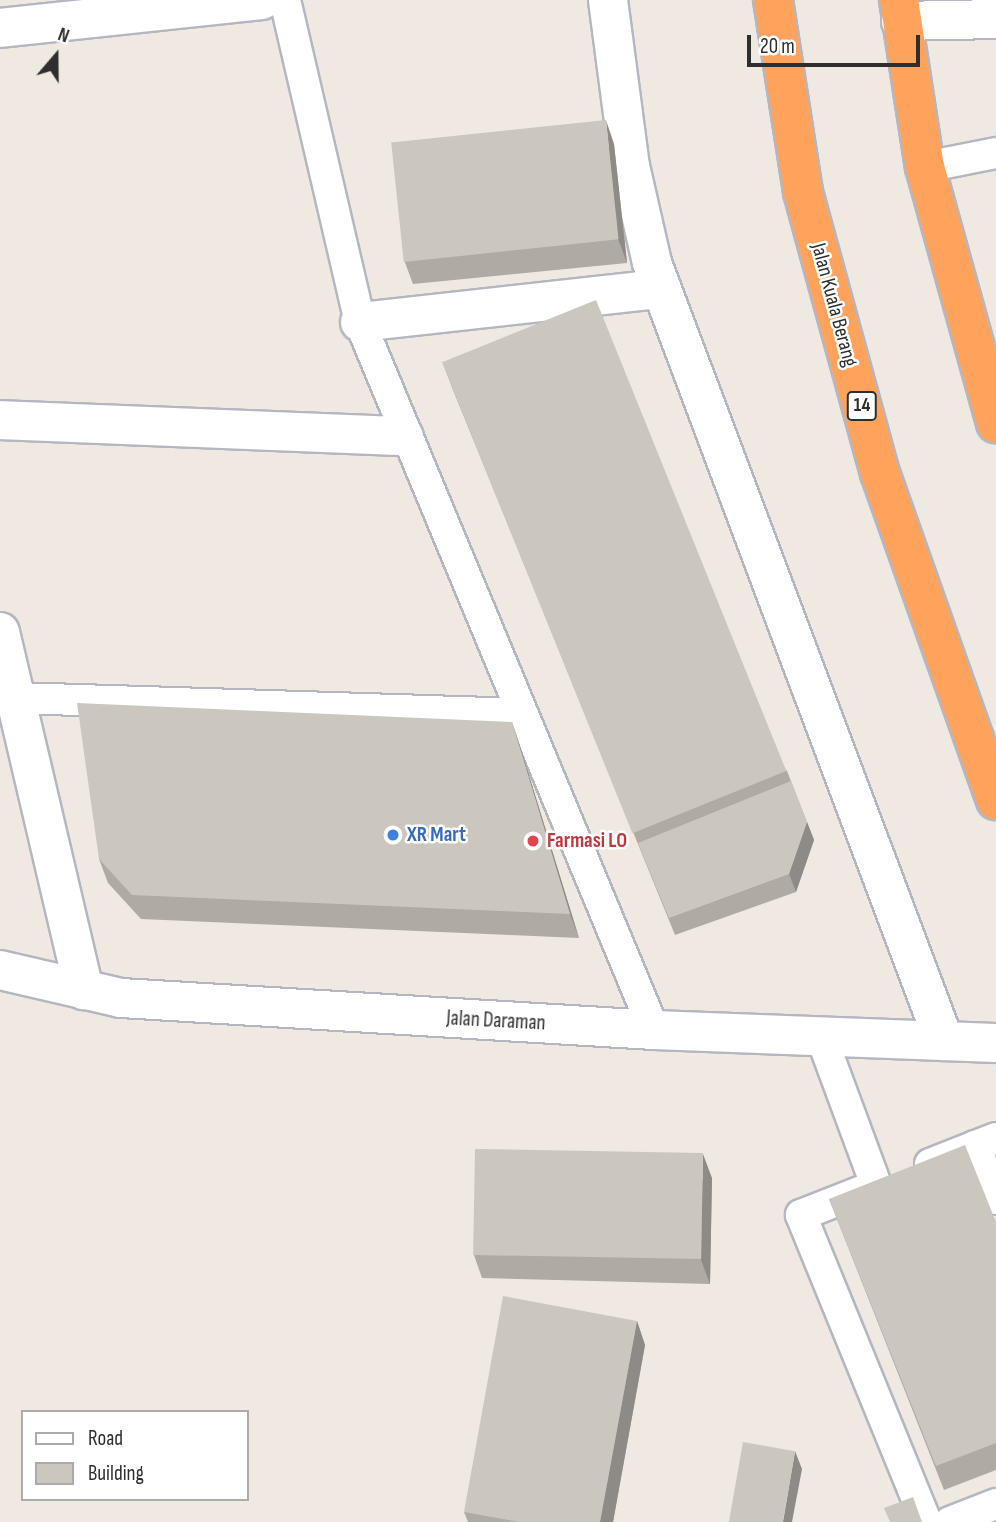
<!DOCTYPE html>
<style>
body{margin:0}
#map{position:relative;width:996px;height:1522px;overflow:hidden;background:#efe9e1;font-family:"Sofia Sans Condensed",sans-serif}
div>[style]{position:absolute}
.roads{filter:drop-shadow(2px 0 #b4b7c1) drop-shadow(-2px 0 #b4b7c1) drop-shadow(0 2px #b4b7c1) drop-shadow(0 -2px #b4b7c1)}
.lane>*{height:30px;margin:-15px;padding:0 15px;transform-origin:15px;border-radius:15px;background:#fff}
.street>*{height:38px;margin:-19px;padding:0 19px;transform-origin:19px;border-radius:19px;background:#fff}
.highway>*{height:38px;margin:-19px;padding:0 19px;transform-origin:19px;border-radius:19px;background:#ffa35c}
.wall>*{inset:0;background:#afaba4}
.shaded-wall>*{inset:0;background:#8e8b86}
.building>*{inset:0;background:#cbc7bf;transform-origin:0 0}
.dots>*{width:19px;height:19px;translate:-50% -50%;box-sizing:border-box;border:4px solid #fff;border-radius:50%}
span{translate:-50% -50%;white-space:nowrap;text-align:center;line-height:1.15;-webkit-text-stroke:5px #fff;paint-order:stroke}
.shield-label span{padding:2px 5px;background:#fff;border:2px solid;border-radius:5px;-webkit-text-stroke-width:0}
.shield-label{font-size:19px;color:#2e2e2e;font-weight:700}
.street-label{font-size:21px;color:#2e2e2e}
.shop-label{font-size:21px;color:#366cbe;font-weight:700}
.left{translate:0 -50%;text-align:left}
.health-label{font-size:21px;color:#be3a42;font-weight:700}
.legend{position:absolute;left:21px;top:1410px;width:228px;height:91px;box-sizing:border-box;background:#fff;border:2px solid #ababab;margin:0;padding:9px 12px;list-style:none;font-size:21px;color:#2e2e2e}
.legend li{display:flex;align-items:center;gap:14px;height:35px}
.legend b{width:35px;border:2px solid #ababab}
.north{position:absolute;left:21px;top:21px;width:70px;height:70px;-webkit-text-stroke:5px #fff;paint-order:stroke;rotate:20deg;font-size:19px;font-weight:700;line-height:28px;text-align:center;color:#2e2e2e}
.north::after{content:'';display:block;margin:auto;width:24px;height:32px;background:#2e2e2e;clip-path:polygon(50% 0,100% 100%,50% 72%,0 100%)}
.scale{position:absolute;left:747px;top:35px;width:173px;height:32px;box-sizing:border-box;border:4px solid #2e2e2e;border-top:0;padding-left:9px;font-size:21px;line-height:24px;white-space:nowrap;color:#2e2e2e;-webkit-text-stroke:5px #fff;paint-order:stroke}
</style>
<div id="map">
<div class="roads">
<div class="lane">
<div style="left:285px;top:0;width:331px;rotate:76.9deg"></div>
<div style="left:360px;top:322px;width:767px;rotate:67.45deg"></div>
<div style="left:925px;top:167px;width:72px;rotate:-11.2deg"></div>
<div style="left:16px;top:698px;width:506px;rotate:1.81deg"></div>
<div style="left:821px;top:1036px;width:159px;rotate:69.7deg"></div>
<div style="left:975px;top:1146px;width:57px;rotate:68.4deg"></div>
<div style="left:930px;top:1164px;width:71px;rotate:-21.5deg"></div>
<div style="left:867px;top:1189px;width:71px;rotate:158.5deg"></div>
<div style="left:801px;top:1215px;width:331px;rotate:67.8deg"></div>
<div style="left:950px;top:1522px;width:49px;rotate:-21.4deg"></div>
</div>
<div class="street">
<div style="left:608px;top:0;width:167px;rotate:82.5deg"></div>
<div style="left:630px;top:166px;width:99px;rotate:77.2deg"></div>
<div style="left:652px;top:263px;width:831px;rotate:69.43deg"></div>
<div style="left:901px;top:21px;width:95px;rotate:-1.2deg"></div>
<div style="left:0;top:28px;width:263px;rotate:-6.1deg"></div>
<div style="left:360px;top:322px;width:303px;rotate:-6.3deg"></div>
<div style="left:0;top:420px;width:404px;rotate:2.3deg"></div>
<div style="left:0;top:632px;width:368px;rotate:76.8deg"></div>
<div style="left:0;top:970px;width:124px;rotate:13deg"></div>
<div style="left:121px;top:998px;width:534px;rotate:3.44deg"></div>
<div style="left:654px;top:1030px;width:342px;rotate:2.2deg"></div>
</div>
<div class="highway">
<div style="left:773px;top:0;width:194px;rotate:81.1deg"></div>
<div style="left:803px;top:192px;width:291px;rotate:74.7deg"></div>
<div style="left:880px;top:473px;width:347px;rotate:70.5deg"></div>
<div style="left:899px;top:0;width:169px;rotate:81.2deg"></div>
<div style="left:925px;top:167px;width:266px;rotate:74.5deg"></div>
</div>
</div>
<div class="wall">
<div style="clip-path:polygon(614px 144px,627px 263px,413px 284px,404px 260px)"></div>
<div style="clip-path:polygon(442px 361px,787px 771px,814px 840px,796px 892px,675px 935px,453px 390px)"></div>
<div style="clip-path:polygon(512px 722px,520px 746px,579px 938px,141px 919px,108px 883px,99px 859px)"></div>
<div style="clip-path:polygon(712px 1178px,710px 1284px,482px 1278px,474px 1255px)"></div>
<div style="clip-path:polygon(829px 1199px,996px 1222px,996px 1470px,944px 1490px)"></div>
<div style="clip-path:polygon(637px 1321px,645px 1345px,613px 1522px,468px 1522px,464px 1512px)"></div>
</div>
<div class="shaded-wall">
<div style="clip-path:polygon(606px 120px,614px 144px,627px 263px,618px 239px)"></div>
<div style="clip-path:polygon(512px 722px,520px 746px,579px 938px,570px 914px)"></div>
<div style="clip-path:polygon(807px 822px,814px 840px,796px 892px,789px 874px)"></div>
<div style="clip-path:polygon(703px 1154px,712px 1178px,710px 1284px,701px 1260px)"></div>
<div style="clip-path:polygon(637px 1321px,645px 1345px,613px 1522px,600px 1522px)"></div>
<div style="clip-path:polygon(795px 1451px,802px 1469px,792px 1522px,783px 1522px)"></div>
</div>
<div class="building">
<div style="left:606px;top:120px;width:120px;height:216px;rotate:84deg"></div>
<div style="left:596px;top:300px;width:508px;height:166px;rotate:68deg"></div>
<div style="clip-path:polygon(77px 703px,512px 722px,570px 914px,132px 895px,99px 859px)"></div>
<div style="clip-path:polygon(791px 781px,807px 822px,789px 874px,669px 918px,638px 843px)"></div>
<div style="clip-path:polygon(965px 1145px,996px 1222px,996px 1443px,936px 1466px,829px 1199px)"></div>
<div style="left:475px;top:1149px;width:228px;height:106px;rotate:1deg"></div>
<div style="clip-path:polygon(503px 1296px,637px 1321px,600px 1522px,519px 1522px,464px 1512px)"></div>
<div style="left:743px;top:1442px;width:53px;height:81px;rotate:10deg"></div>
<div style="clip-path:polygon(913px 1497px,922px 1522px,890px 1522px,884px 1508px)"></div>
</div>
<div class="dots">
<div style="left:393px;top:835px;background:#3f7fe0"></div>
<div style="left:533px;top:841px;background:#e0444e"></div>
</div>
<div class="shield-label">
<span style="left:862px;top:406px">14</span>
</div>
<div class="street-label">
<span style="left:834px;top:305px;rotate:75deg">Jalan Kuala Berang</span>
<span style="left:496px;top:1021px;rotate:3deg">Jalan Daraman</span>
</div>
<div class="shop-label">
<span class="left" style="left:407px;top:835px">XR Mart</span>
</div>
<div class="health-label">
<span class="left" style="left:547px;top:841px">Farmasi LO</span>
</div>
<ul class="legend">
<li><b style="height:9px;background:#fff"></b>Road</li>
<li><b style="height:19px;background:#cbc7bf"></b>Building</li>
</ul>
<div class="north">N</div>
<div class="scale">20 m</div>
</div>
